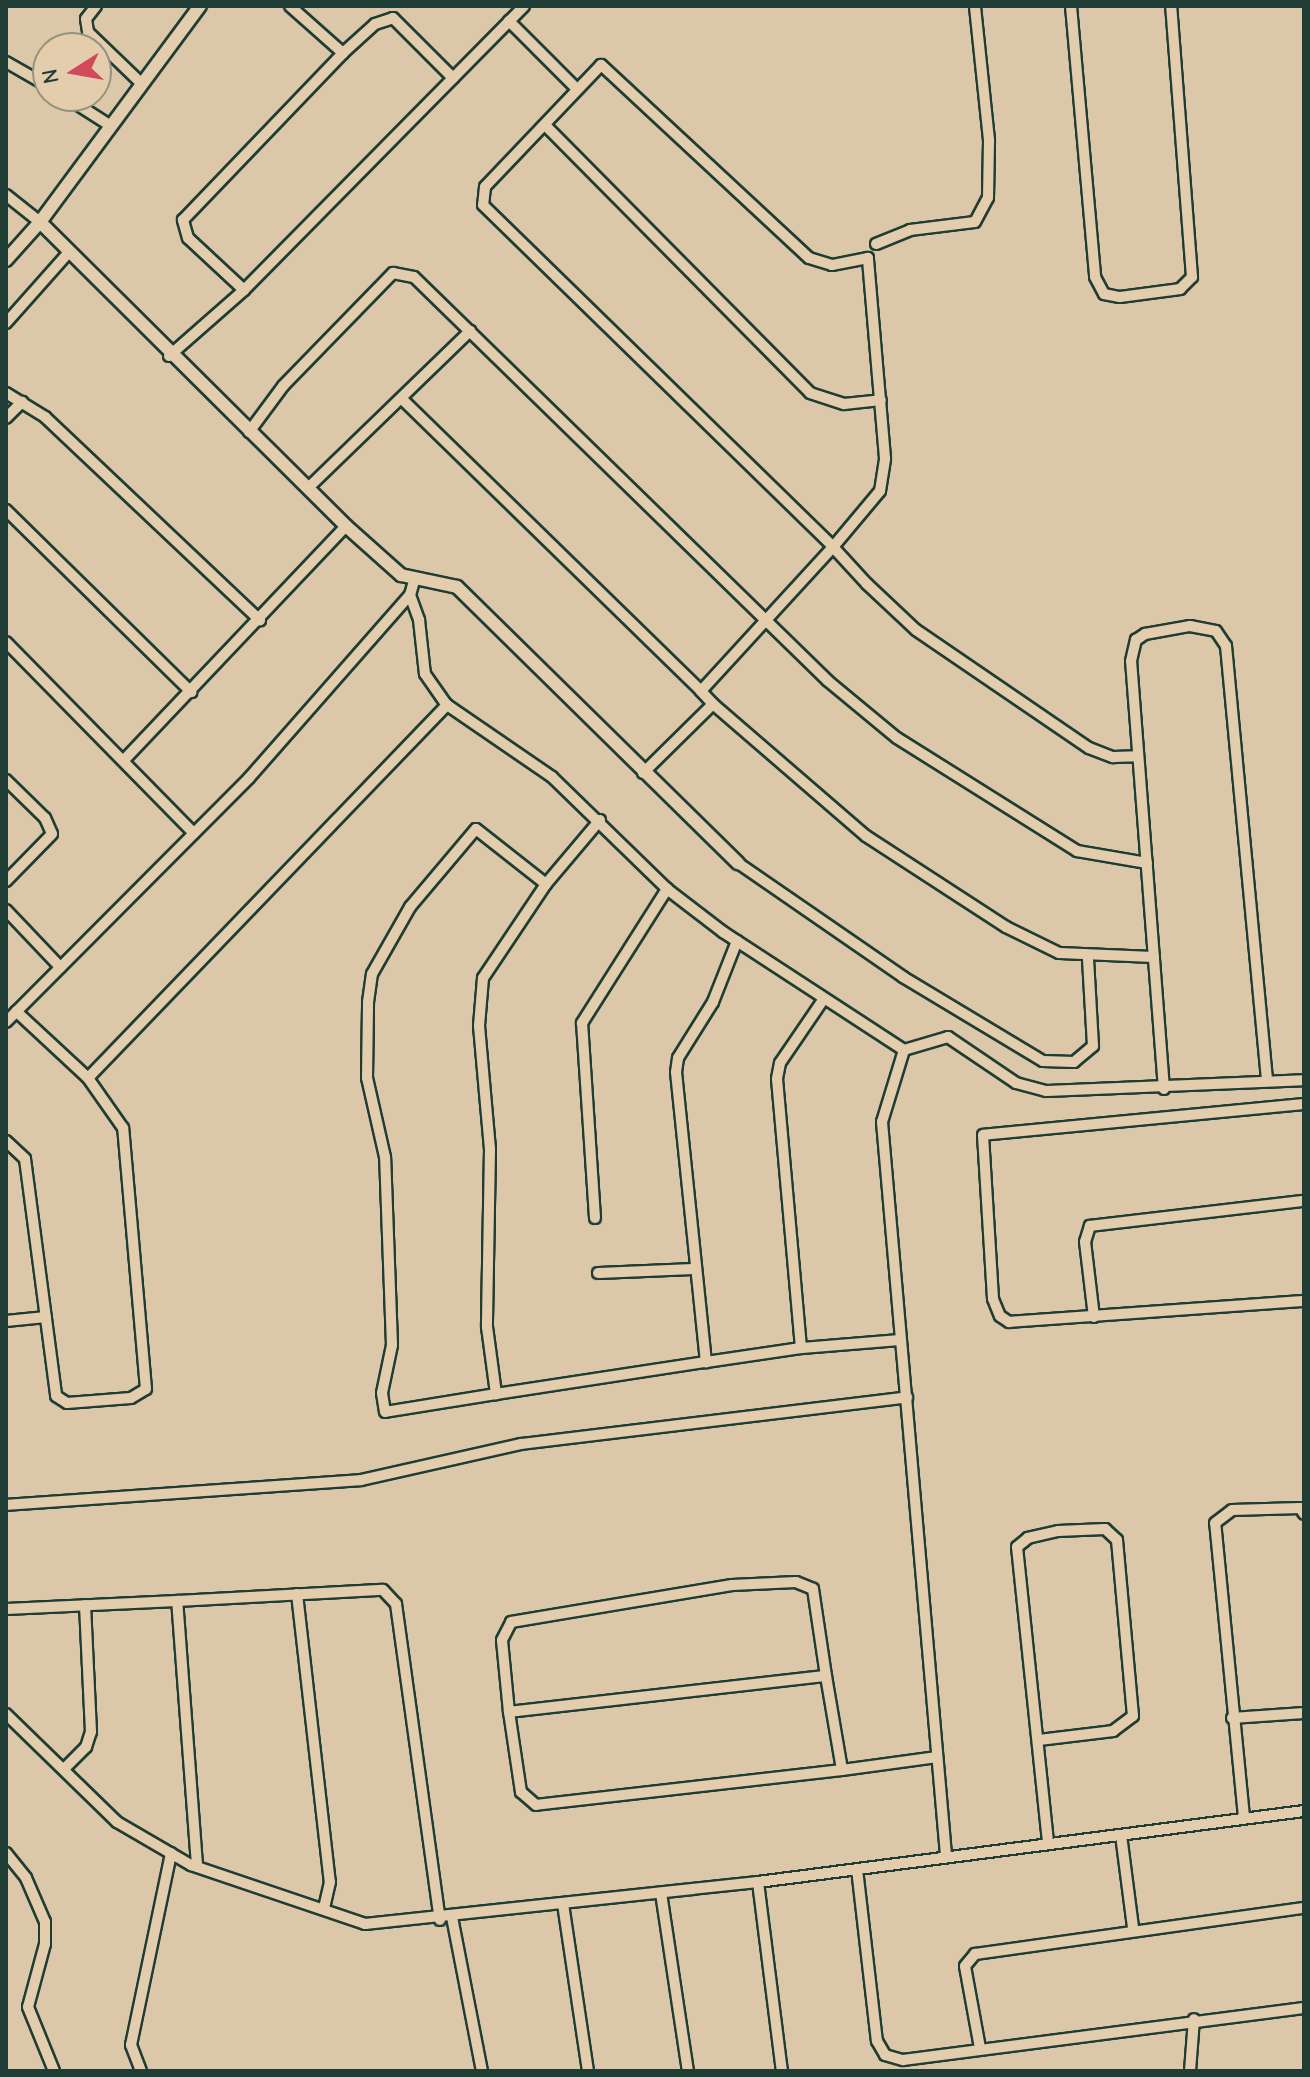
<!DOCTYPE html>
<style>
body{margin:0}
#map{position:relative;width:1310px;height:2077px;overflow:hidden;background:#dcc7a8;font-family:"Comic Neue",sans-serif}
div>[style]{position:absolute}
.roads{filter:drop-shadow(2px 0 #1f3d34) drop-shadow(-2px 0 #1f3d34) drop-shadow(0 2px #1f3d34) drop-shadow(0 -2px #1f3d34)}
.minor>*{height:10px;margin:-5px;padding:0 5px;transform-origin:5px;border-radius:5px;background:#e4cdad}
.tertiary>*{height:12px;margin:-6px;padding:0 6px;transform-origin:6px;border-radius:6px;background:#e4cdad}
span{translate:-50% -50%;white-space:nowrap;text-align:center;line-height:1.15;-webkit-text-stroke:7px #e4cdad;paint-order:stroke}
.frame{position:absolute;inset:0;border:8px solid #1f3d34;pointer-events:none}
.north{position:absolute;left:32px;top:32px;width:80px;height:80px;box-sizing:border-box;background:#e4cdad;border:2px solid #95937d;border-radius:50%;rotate:259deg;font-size:22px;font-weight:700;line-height:32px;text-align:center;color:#1f3d34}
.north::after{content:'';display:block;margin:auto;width:28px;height:36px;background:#d1495b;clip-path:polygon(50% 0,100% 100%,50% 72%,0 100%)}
</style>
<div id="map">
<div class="roads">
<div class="minor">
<div style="left:96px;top:6px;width:16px;rotate:128deg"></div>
<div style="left:86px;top:19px;width:13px;rotate:81deg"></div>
<div style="left:88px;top:32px;width:74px;rotate:43.9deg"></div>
<div style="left:290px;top:6px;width:71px;rotate:41.6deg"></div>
<div style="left:1071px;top:6px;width:272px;rotate:84.9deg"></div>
<div style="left:1095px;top:277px;width:19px;rotate:62deg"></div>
<div style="left:1104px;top:294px;width:16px;rotate:11deg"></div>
<div style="left:1120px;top:297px;width:61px;rotate:-7.6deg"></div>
<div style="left:1180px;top:289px;width:17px;rotate:-45deg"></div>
<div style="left:1192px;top:277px;width:272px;rotate:-94.4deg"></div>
<div style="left:509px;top:21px;width:96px;rotate:45deg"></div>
<div style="left:6px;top:62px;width:48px;rotate:29.7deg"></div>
<div style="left:64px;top:96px;width:52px;rotate:32.5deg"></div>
<div style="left:546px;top:126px;width:375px;rotate:45.3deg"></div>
<div style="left:810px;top:393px;width:36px;rotate:18deg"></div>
<div style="left:844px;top:404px;width:37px;rotate:-6deg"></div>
<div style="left:6px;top:195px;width:43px;rotate:38.5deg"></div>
<div style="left:876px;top:244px;width:37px;rotate:-22deg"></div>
<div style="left:910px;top:230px;width:65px;rotate:-7deg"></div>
<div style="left:975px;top:222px;width:27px;rotate:-62deg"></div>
<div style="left:988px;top:198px;width:58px;rotate:-89deg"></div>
<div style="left:989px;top:140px;width:135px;rotate:-96deg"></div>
<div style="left:244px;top:290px;width:76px;rotate:-137.1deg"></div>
<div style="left:188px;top:238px;width:19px;rotate:-106deg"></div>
<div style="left:183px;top:220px;width:231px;rotate:-46.2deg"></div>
<div style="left:343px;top:53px;width:43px;rotate:-42.2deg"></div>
<div style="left:375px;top:24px;width:19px;rotate:-18deg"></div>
<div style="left:393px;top:18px;width:85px;rotate:45deg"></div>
<div style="left:6px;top:323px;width:95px;rotate:-48.4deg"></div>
<div style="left:169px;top:356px;width:100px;rotate:-41.3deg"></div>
<div style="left:244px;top:290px;width:399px;rotate:-45.4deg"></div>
<div style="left:6px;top:393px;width:46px;rotate:31.6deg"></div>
<div style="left:45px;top:417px;width:296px;rotate:43.4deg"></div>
<div style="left:403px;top:400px;width:417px;rotate:44.3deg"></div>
<div style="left:6px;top:418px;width:23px;rotate:-45deg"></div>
<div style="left:249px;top:432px;width:57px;rotate:-53.5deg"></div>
<div style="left:283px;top:386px;width:158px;rotate:-45.8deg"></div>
<div style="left:393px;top:273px;width:21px;rotate:11deg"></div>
<div style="left:414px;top:277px;width:578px;rotate:44.3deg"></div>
<div style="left:828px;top:681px;width:89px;rotate:39.6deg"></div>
<div style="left:897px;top:738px;width:213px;rotate:32.1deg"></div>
<div style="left:1077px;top:851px;width:71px;rotate:9.7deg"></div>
<div style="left:308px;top:488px;width:226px;rotate:-44.1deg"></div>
<div style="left:6px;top:510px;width:260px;rotate:44.5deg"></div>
<div style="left:410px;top:595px;width:27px;rotate:70deg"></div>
<div style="left:419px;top:620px;width:54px;rotate:83.7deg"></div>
<div style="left:425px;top:674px;width:38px;rotate:55deg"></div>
<div style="left:447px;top:705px;width:127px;rotate:34.4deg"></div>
<div style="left:552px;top:777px;width:161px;rotate:44.2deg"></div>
<div style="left:667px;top:889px;width:71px;rotate:37.5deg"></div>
<div style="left:723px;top:932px;width:216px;rotate:33.1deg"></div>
<div style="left:6px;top:642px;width:268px;rotate:45.5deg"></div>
<div style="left:713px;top:704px;width:202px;rotate:40.8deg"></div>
<div style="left:866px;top:836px;width:167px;rotate:33deg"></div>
<div style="left:1006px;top:927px;width:59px;rotate:26.1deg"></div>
<div style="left:1059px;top:953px;width:95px;rotate:2.4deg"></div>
<div style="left:125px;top:759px;width:321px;rotate:-46.5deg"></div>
<div style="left:643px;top:773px;width:98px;rotate:-44.6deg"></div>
<div style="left:713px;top:704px;width:18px;rotate:-133deg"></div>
<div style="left:701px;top:691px;width:195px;rotate:-47.5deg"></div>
<div style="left:833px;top:547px;width:73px;rotate:-50deg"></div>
<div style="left:880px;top:491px;width:33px;rotate:-81deg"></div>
<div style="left:885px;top:458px;width:201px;rotate:-94.9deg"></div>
<div style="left:868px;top:258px;width:37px;rotate:169deg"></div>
<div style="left:832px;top:265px;width:24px;rotate:-163deg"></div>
<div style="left:809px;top:258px;width:284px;rotate:-137.1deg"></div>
<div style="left:601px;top:65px;width:168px;rotate:133.6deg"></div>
<div style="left:485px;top:187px;width:18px;rotate:96deg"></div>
<div style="left:483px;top:205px;width:489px;rotate:44.3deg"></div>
<div style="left:833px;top:547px;width:50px;rotate:47.4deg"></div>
<div style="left:867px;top:584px;width:67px;rotate:43.2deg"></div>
<div style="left:916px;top:630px;width:209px;rotate:34.3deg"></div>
<div style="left:1089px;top:748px;width:26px;rotate:21deg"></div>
<div style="left:1113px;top:757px;width:24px;rotate:-2deg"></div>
<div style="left:6px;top:780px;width:54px;rotate:44.3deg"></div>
<div style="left:45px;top:818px;width:17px;rotate:66deg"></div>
<div style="left:52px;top:834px;width:66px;rotate:134.4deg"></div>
<div style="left:600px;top:820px;width:84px;rotate:130.2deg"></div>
<div style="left:546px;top:884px;width:113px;rotate:123.8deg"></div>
<div style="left:483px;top:978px;width:48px;rotate:94.8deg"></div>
<div style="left:479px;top:1026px;width:123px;rotate:84.9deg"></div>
<div style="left:490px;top:1149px;width:178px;rotate:91deg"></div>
<div style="left:487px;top:1327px;width:68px;rotate:82.3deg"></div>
<div style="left:496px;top:1394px;width:212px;rotate:-8.7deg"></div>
<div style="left:738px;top:863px;width:201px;rotate:34.6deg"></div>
<div style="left:903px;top:977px;width:163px;rotate:31deg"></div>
<div style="left:1043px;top:1061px;width:31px;rotate:2deg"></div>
<div style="left:1074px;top:1062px;width:25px;rotate:-40deg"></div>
<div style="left:1093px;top:1046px;width:88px;rotate:-93.3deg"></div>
<div style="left:6px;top:910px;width:79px;rotate:46.5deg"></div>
<div style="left:737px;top:941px;width:66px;rotate:111.5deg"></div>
<div style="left:713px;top:1002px;width:66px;rotate:122deg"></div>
<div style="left:678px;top:1058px;width:14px;rotate:98deg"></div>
<div style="left:676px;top:1072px;width:292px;rotate:84.1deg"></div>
<div style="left:706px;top:1362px;width:96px;rotate:-8.4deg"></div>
<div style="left:823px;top:1000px;width:76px;rotate:124.3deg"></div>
<div style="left:780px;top:1063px;width:16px;rotate:101deg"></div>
<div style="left:777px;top:1079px;width:270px;rotate:84.9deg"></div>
<div style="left:801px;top:1348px;width:97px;rotate:-4.7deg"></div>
<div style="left:6px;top:1022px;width:344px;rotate:-45.1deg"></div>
<div style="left:249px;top:778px;width:244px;rotate:-48.7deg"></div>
<div style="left:410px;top:595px;width:15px;rotate:-74deg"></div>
<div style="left:88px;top:1078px;width:518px;rotate:-46.1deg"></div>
<div style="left:1164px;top:1089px;width:429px;rotate:-94.4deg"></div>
<div style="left:1131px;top:661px;width:22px;rotate:-77deg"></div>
<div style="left:1136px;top:640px;width:11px;rotate:-34deg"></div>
<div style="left:1145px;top:634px;width:46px;rotate:-10.1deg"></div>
<div style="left:1190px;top:626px;width:26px;rotate:11deg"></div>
<div style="left:1216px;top:631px;width:18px;rotate:56deg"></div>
<div style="left:1226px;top:646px;width:437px;rotate:84.6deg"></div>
<div style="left:1304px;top:1104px;width:322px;rotate:174.5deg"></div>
<div style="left:983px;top:1135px;width:164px;rotate:86.5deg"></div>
<div style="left:993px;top:1299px;width:18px;rotate:68deg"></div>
<div style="left:1000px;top:1316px;width:11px;rotate:34deg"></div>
<div style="left:1009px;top:1322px;width:296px;rotate:-4.1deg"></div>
<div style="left:6px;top:1141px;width:26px;rotate:43deg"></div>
<div style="left:25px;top:1159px;width:239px;rotate:82.5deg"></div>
<div style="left:56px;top:1396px;width:13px;rotate:32deg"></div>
<div style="left:67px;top:1403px;width:64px;rotate:-4.5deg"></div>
<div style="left:131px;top:1398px;width:17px;rotate:-31deg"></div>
<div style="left:146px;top:1389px;width:262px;rotate:-95deg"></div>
<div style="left:123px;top:1128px;width:61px;rotate:-125deg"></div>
<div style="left:88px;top:1078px;width:98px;rotate:-137.1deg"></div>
<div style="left:595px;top:1218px;width:195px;rotate:-93.8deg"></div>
<div style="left:582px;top:1023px;width:159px;rotate:-57.6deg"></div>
<div style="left:598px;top:1273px;width:96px;rotate:-2.4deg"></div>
<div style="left:1094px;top:1317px;width:76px;rotate:-96.8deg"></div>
<div style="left:1085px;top:1242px;width:17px;rotate:-73deg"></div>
<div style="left:1090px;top:1226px;width:215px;rotate:-6.7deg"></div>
<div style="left:6px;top:1321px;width:40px;rotate:-5.7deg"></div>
<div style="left:496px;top:1394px;width:112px;rotate:170.8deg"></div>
<div style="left:385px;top:1412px;width:19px;rotate:-99deg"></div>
<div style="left:382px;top:1393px;width:49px;rotate:-78.2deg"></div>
<div style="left:392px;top:1345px;width:188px;rotate:-92.1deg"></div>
<div style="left:385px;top:1157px;width:81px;rotate:-102.8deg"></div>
<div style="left:367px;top:1078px;width:76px;rotate:-89.2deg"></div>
<div style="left:368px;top:1002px;width:28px;rotate:-82deg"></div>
<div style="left:372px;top:974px;width:77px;rotate:-60.4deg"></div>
<div style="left:410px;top:907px;width:102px;rotate:-49.8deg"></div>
<div style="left:476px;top:829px;width:89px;rotate:38.2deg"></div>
<div style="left:6px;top:1505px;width:356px;rotate:-4deg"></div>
<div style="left:361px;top:1480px;width:164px;rotate:-12.7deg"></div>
<div style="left:521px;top:1444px;width:389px;rotate:-6.9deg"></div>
<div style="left:297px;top:1594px;width:290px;rotate:83.5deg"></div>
<div style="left:330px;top:1882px;width:27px;rotate:103deg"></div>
<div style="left:6px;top:1609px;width:171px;rotate:-2.7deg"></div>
<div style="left:509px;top:1712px;width:72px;rotate:-95.6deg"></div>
<div style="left:502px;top:1640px;width:20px;rotate:-63deg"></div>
<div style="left:511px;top:1622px;width:224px;rotate:-9.5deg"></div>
<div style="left:732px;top:1585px;width:64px;rotate:-2.7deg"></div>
<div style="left:796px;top:1582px;width:18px;rotate:22deg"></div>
<div style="left:813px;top:1589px;width:88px;rotate:81.5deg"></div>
<div style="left:6px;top:1714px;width:155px;rotate:44.2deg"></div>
<div style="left:117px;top:1822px;width:86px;rotate:30.2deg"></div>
<div style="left:191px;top:1865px;width:184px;rotate:18.7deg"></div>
<div style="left:365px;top:1924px;width:395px;rotate:-6.1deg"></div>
<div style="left:758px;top:1882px;width:551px;rotate:-7.41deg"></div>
<div style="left:1232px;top:1718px;width:72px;rotate:-4deg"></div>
<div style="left:1039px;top:1740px;width:75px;rotate:-6.9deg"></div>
<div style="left:1113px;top:1731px;width:25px;rotate:-37deg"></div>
<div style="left:1133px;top:1716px;width:177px;rotate:-95.2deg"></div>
<div style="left:1117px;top:1540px;width:16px;rotate:-137deg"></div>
<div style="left:1105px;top:1529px;width:47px;rotate:177.6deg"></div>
<div style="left:1058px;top:1531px;width:31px;rotate:167deg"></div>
<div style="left:1028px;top:1538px;width:14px;rotate:141deg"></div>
<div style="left:1017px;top:1547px;width:298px;rotate:84deg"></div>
<div style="left:65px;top:1768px;width:30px;rotate:-45deg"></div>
<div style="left:86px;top:1747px;width:16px;rotate:-72deg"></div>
<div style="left:91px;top:1732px;width:127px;rotate:-92.7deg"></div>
<div style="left:842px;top:1770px;width:308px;rotate:173.5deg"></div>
<div style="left:536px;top:1805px;width:20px;rotate:-139deg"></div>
<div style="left:521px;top:1792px;width:81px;rotate:-98.5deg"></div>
<div style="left:509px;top:1712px;width:319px;rotate:-6.5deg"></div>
<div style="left:826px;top:1676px;width:95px;rotate:80.3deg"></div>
<div style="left:842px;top:1770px;width:96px;rotate:-7.8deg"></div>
<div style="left:1244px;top:1817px;width:295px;rotate:-95.6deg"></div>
<div style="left:1215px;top:1523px;width:21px;rotate:-37deg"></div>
<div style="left:1232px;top:1510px;width:68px;rotate:-1.7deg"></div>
<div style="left:1300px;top:1508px;width:7px;rotate:56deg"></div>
<div style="left:1121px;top:1835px;width:94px;rotate:82.6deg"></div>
<div style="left:6px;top:1853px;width:32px;rotate:51deg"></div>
<div style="left:26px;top:1878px;width:48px;rotate:66.6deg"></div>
<div style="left:45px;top:1922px;width:22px;rotate:90deg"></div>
<div style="left:45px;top:1944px;width:65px;rotate:105.1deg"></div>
<div style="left:28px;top:2007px;width:69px;rotate:67.9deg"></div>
<div style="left:946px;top:1855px;width:736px;rotate:-94.99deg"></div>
<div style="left:882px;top:1122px;width:75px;rotate:-73deg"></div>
<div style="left:904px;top:1050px;width:46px;rotate:-16.5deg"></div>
<div style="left:948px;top:1037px;width:82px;rotate:34.1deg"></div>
<div style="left:1016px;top:1083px;width:31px;rotate:15deg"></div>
<div style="left:1046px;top:1091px;width:258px;rotate:-2.4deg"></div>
<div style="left:197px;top:1865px;width:265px;rotate:-94.3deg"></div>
<div style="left:177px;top:1601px;width:206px;rotate:-3.1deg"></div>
<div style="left:383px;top:1590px;width:19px;rotate:47deg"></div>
<div style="left:396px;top:1604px;width:319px;rotate:82.1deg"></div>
<div style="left:857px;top:1869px;width:173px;rotate:83.4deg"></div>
<div style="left:877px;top:2041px;width:16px;rotate:60deg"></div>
<div style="left:885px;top:2055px;width:19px;rotate:16deg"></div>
<div style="left:903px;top:2060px;width:404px;rotate:-7.4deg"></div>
<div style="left:758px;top:1882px;width:191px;rotate:82.8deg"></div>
<div style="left:661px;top:1893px;width:180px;rotate:81.4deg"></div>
<div style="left:563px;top:1904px;width:169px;rotate:81.5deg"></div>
<div style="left:452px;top:1917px;width:157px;rotate:79deg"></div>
<div style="left:980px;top:2048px;width:83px;rotate:-100.4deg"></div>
<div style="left:965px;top:1966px;width:16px;rotate:-50deg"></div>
<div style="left:975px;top:1954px;width:332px;rotate:-8deg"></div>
<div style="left:141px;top:2071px;width:28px;rotate:-111deg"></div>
<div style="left:131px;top:2045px;width:196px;rotate:-78.2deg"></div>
<div style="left:1190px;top:2071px;width:52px;rotate:-85.6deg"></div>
</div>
<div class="tertiary">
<div style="left:40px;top:222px;width:431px;rotate:44.8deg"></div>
<div style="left:346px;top:526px;width:74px;rotate:41.7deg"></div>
<div style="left:401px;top:575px;width:57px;rotate:12.1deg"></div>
<div style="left:457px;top:587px;width:394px;rotate:44.5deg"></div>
<div style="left:6px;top:260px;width:51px;rotate:-48.2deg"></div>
<div style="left:40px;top:222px;width:269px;rotate:-53.5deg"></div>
</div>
</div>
<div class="frame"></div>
<div class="north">N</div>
</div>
